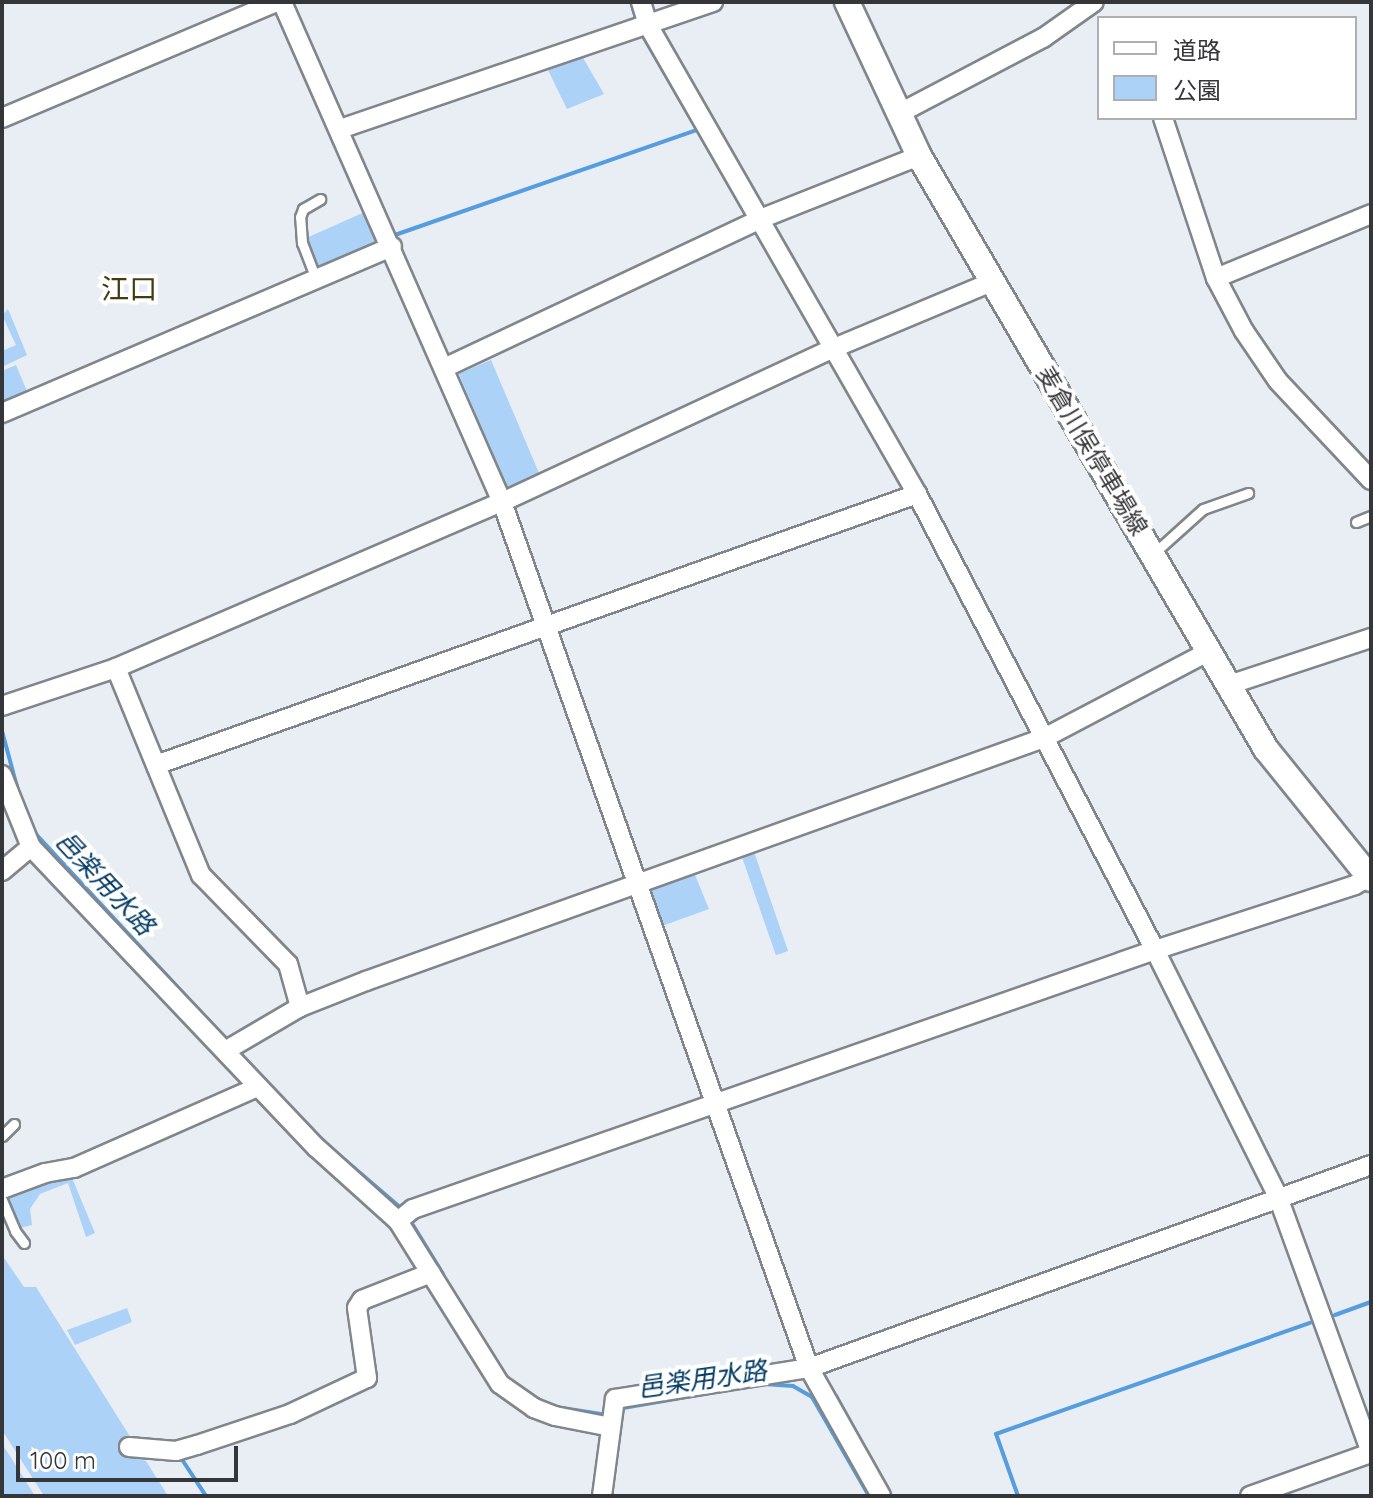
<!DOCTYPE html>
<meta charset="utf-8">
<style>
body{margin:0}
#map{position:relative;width:1373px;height:1498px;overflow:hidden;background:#e8eef4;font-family:Quicksand,"Noto Sans JP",sans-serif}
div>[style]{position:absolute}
.green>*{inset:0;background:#add2f7;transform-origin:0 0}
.stream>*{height:4px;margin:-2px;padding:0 2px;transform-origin:2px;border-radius:2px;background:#559dde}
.roads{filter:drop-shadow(2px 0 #80868b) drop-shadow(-2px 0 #80868b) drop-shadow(0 2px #80868b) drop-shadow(0 -2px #80868b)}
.lane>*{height:9px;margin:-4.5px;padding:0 4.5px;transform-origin:4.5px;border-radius:4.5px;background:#fff}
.street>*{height:18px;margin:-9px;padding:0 9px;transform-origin:9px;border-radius:9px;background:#fff}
.secondary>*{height:24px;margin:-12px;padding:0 12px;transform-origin:12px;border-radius:12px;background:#fff}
span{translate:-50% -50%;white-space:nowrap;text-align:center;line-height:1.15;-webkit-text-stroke:8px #fff;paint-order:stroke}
.street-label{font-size:24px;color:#343639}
.water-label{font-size:26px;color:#043c66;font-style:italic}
.quarter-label{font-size:28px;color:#433b11}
.frame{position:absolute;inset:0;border:4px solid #343639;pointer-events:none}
.legend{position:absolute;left:1097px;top:16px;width:260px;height:104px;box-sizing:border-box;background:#fff;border:2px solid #aeafb0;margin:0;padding:10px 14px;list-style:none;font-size:24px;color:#343639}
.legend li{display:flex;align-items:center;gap:16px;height:40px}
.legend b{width:40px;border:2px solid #aeafb0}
.scale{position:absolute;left:16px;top:1446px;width:222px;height:36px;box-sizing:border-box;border:4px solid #343639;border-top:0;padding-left:10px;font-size:24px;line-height:28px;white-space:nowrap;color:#343639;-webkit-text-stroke:6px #fff;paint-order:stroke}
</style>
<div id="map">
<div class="green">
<div style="clip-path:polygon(582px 56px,604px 94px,567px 109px,546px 66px)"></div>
<div style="left:367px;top:211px;width:37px;height:67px;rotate:66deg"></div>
<div style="clip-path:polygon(8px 309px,27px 355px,2px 367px,2px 351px,16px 345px,2px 315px)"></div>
<div style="left:491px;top:360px;width:125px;height:35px;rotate:67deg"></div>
<div style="clip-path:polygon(16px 365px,29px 396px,2px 407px,2px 371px)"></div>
<div style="left:753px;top:849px;width:108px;height:13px;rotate:71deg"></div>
<div style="clip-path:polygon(693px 870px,709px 909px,662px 926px,649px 889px,652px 884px)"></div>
<div style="clip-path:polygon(70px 1173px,95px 1233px,86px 1237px,68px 1183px,40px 1194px,30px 1209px,32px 1225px,20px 1228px,7px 1197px)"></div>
<div style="clip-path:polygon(2px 1255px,24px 1287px,36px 1287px,131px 1438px,125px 1447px,129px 1456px,146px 1461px,168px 1496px,44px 1496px,2px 1430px)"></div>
<div style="clip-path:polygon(127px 1308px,132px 1322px,75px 1345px,67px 1330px)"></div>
<div style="clip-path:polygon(2px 1444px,10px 1456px,35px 1496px,2px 1496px)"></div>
</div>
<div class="stream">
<div style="left:631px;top:2px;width:17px;rotate:73deg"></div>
<div style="left:643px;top:36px;width:181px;rotate:59.9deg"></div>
<div style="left:392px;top:236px;width:323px;rotate:-19.2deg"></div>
<div style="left:2px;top:731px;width:65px;rotate:74.9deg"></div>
<div style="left:34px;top:832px;width:278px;rotate:47.2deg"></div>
<div style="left:317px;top:1136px;width:111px;rotate:40.6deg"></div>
<div style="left:413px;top:1225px;width:57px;rotate:58.5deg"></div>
<div style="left:1335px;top:1315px;width:38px;rotate:-20deg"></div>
<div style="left:764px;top:1384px;width:29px;rotate:4deg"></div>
<div style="left:793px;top:1386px;width:22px;rotate:30deg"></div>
<div style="left:812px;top:1397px;width:114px;rotate:60.1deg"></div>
<div style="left:531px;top:1396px;width:27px;rotate:24deg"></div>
<div style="left:556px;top:1407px;width:47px;rotate:8.7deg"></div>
<div style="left:836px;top:1396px;width:85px;rotate:61.3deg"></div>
<div style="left:623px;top:1408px;width:130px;rotate:-9.8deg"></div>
<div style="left:183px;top:1461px;width:42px;rotate:56.7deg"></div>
<div style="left:1018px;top:1496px;width:66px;rotate:-109.5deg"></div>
<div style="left:996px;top:1434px;width:333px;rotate:-19.5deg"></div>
</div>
<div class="roads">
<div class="lane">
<div style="left:316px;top:279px;width:39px;rotate:-111deg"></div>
<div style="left:302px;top:243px;width:26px;rotate:-94deg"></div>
<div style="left:300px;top:217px;width:9px;rotate:-69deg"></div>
<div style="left:303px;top:209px;width:20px;rotate:-30deg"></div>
<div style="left:1356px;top:522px;width:16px;rotate:-22deg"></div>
<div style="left:1153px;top:554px;width:67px;rotate:-42deg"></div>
<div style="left:1203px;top:509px;width:48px;rotate:-19.6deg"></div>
<div style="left:2px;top:1136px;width:17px;rotate:-45deg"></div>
<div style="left:2px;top:1200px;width:34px;rotate:67deg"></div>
<div style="left:15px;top:1231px;width:15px;rotate:53deg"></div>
</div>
<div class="street">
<div style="left:282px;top:2px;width:546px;rotate:66.25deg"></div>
<div style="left:502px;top:502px;width:919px;rotate:70.48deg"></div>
<div style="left:809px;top:1368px;width:147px;rotate:60.6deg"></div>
<div style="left:641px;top:2px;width:24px;rotate:73deg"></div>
<div style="left:648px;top:25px;width:541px;rotate:60.16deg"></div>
<div style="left:917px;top:494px;width:514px;rotate:62.44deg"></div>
<div style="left:1155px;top:950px;width:276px;rotate:63.5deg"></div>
<div style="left:1278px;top:1197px;width:271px;rotate:70deg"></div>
<div style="left:898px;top:114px;width:164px;rotate:-27.7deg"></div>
<div style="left:1043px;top:38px;width:62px;rotate:-35.2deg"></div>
<div style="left:2px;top:118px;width:298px;rotate:-22.9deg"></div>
<div style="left:1163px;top:118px;width:169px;rotate:71.7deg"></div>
<div style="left:1216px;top:278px;width:60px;rotate:62.2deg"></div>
<div style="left:1244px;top:331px;width:60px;rotate:55.8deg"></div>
<div style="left:1278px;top:381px;width:136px;rotate:46.8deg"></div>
<div style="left:340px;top:129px;width:394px;rotate:-18.8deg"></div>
<div style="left:1216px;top:278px;width:168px;rotate:-22.4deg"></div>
<div style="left:444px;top:368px;width:349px;rotate:-25.2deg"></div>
<div style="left:760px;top:219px;width:171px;rotate:-21.6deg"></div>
<div style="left:2px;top:413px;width:424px;rotate:-23.1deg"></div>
<div style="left:116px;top:668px;width:224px;rotate:67.7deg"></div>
<div style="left:201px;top:875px;width:124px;rotate:45.7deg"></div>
<div style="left:288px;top:964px;width:45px;rotate:74.4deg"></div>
<div style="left:1229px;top:685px;width:150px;rotate:-18.3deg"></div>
<div style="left:2px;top:706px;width:120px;rotate:-18.4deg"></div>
<div style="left:116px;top:668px;width:420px;rotate:-23.3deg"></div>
<div style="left:502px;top:502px;width:366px;rotate:-24.9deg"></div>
<div style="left:834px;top:348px;width:171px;rotate:-22.7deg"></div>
<div style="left:156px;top:765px;width:808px;rotate:-19.6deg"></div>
<div style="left:2px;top:775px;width:78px;rotate:68.1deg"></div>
<div style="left:31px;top:847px;width:415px;rotate:46.5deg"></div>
<div style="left:317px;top:1148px;width:109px;rotate:42deg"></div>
<div style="left:398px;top:1221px;width:192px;rotate:58deg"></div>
<div style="left:500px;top:1384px;width:42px;rotate:35.2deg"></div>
<div style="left:534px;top:1408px;width:22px;rotate:21deg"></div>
<div style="left:555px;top:1416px;width:57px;rotate:11.1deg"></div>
<div style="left:2px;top:871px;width:38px;rotate:-40deg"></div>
<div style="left:225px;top:1051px;width:87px;rotate:-30.4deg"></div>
<div style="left:300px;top:1007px;width:71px;rotate:-21.5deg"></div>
<div style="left:366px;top:981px;width:720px;rotate:-19.72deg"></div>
<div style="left:1044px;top:738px;width:187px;rotate:-27.7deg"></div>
<div style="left:2px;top:1189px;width:46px;rotate:-20.4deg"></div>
<div style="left:45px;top:1173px;width:29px;rotate:-10deg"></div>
<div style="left:74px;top:1168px;width:201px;rotate:-23.8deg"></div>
<div style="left:398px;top:1221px;width:19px;rotate:-39deg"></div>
<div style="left:413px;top:1209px;width:786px;rotate:-19.24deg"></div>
<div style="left:1155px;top:950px;width:210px;rotate:-18deg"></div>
<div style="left:1355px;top:885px;width:16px;rotate:-30deg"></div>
<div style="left:129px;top:1447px;width:47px;rotate:4.9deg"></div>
<div style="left:176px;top:1451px;width:22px;rotate:-16deg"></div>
<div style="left:197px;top:1445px;width:98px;rotate:-18.4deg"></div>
<div style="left:290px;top:1414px;width:85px;rotate:-25.1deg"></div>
<div style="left:367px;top:1378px;width:71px;rotate:-98.1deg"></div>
<div style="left:357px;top:1308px;width:9px;rotate:-58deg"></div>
<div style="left:362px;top:1300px;width:74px;rotate:-21.4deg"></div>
<div style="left:602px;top:1496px;width:98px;rotate:-82.4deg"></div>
<div style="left:615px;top:1399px;width:196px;rotate:-9.1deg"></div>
<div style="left:809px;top:1368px;width:598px;rotate:-19.86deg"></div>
<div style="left:1250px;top:1496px;width:128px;rotate:-19.6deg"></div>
</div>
<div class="secondary">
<div style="left:847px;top:2px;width:170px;rotate:64.9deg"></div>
<div style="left:919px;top:156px;width:687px;rotate:59.67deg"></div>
<div style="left:1266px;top:749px;width:167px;rotate:51.1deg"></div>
</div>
</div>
<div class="street-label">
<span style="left:1092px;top:451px;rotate:59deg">麦倉川俣停車場線</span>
</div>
<div class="water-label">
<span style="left:105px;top:883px;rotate:47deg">邑楽用水路</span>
<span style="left:702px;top:1379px;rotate:-8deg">邑楽用水路</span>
</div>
<div class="quarter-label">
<span style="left:129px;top:289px">江口</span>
</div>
<div class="frame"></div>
<ul class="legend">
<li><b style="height:10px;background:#fff"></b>道路</li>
<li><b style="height:22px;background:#add2f7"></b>公園</li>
</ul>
<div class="scale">100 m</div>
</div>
